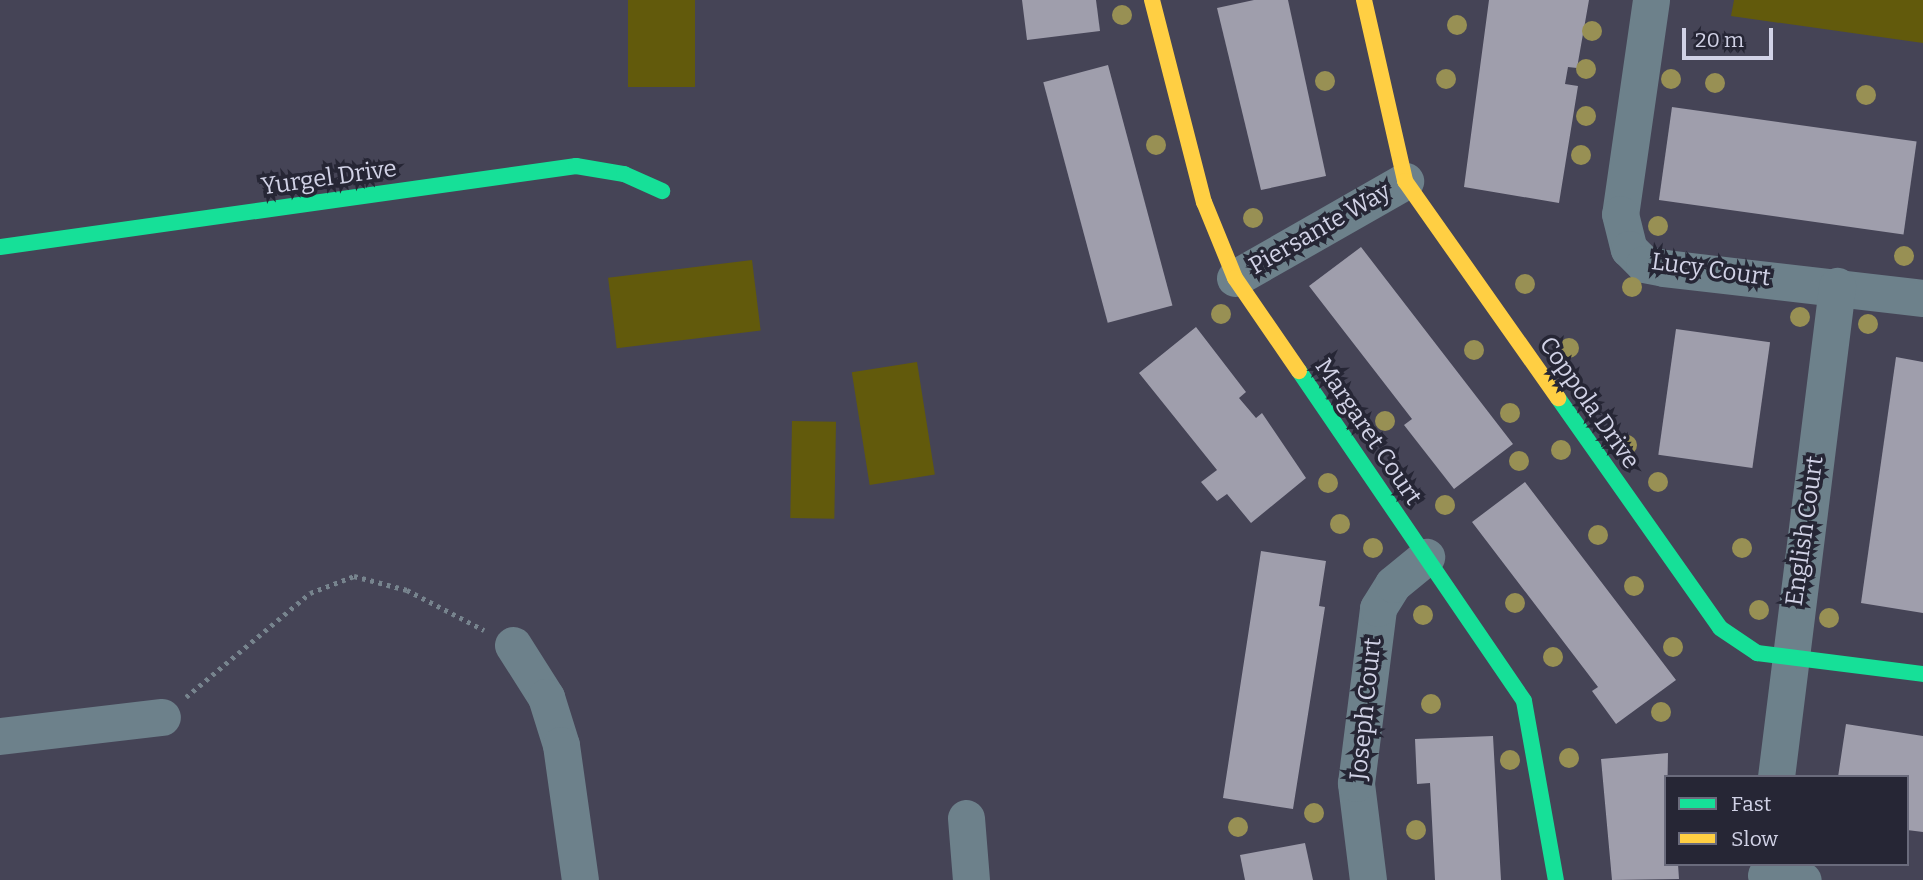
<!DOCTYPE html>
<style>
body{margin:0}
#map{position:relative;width:1923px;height:880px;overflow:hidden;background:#454456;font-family:Bitter,serif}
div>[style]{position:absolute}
.green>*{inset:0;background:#625a0c;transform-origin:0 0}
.building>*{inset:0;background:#9f9eac;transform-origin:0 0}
.path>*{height:4.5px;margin-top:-2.25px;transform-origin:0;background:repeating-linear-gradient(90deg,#77848e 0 3.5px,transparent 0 8.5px)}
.street>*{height:37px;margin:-18.5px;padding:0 18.5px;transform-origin:18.5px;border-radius:18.5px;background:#6d818b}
.fast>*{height:16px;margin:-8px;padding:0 8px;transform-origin:8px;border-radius:8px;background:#16e098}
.slow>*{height:16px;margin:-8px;padding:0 8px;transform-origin:8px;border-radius:8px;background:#ffcf43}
.trees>*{width:20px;height:20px;margin:-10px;border-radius:50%;background:#989054}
span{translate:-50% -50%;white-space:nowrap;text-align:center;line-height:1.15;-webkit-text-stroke:7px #262635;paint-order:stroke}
.street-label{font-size:24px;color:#d1d2e6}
.legend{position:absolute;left:1664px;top:775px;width:245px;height:91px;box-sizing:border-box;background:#262635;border:2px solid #6a6b7c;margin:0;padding:9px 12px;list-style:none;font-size:21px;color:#d1d2e6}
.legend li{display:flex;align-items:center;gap:14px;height:35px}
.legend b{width:35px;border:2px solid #6a6b7c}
.scale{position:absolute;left:1682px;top:28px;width:91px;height:32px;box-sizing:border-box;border:4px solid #d1d2e6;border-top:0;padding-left:9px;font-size:21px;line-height:24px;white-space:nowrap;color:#d1d2e6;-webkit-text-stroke:5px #262635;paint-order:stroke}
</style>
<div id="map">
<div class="green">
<div style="left:628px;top:0;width:67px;height:87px"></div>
<div style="clip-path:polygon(1734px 0,1923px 0,1923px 43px,1731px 16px)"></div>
<div style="left:752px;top:260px;width:71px;height:145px;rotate:83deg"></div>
<div style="left:917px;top:362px;width:114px;height:66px;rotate:81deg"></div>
<div style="left:792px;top:421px;width:44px;height:97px;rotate:1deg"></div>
</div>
<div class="building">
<div style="clip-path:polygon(1022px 0,1096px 0,1100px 31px,1027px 40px)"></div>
<div style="clip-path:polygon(1254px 0,1288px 0,1326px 176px,1261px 190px,1217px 8px)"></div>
<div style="clip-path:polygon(1489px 0,1589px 0,1577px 68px,1568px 67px,1565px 84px,1578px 86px,1559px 203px,1464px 187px)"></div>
<div style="left:1108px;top:65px;width:249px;height:67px;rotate:75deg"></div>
<div style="left:1672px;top:107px;width:247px;height:94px;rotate:8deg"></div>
<div style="clip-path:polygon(1361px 247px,1513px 444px,1454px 489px,1404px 425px,1412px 419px,1309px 286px)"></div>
<div style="clip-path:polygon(1196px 327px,1246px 392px,1239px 398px,1256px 418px,1262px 413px,1306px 478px,1251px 523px,1227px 494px,1217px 501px,1201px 482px,1217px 470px,1139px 373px)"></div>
<div style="left:1676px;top:329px;width:95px;height:127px;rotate:8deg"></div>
<div style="clip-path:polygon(1896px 357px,1923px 362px,1923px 613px,1861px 603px)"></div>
<div style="clip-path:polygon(1525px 482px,1676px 680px,1616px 724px,1592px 691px,1598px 687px,1472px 522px)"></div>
<div style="clip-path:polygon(1261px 551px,1326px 561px,1319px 606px,1325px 607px,1293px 809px,1223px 798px)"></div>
<div style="clip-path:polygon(1846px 724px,1923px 736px,1923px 832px,1907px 830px,1907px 777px,1838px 777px)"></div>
<div style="clip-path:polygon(1493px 736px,1501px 880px,1435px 880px,1430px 783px,1417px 784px,1415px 739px)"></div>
<div style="clip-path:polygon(1668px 753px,1666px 864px,1678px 864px,1679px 879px,1612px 880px,1601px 759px)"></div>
<div style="clip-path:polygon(1305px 843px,1313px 880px,1245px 880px,1240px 855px)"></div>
</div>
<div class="path">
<div style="left:186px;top:697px;width:162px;rotate:-40deg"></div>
<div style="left:310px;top:593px;width:47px;rotate:-21.1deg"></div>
<div style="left:354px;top:576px;width:55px;rotate:14.8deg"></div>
<div style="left:407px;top:590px;width:87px;rotate:27.5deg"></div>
</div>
<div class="street">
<div style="left:1651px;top:0;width:216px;rotate:98.2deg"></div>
<div style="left:1620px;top:214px;width:36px;rotate:76deg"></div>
<div style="left:1629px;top:249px;width:21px;rotate:45deg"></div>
<div style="left:1644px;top:264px;width:20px;rotate:11deg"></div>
<div style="left:1664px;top:268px;width:261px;rotate:6.6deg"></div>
<div style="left:1235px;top:278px;width:196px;rotate:-29.7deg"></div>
<div style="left:513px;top:645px;width:62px;rotate:57.6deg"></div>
<div style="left:546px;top:697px;width:50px;rotate:72.6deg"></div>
<div style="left:561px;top:745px;width:136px;rotate:82deg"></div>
<div style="left:0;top:736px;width:163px;rotate:-6.7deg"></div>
<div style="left:1776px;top:777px;width:495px;rotate:-82.9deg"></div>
<div style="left:966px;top:818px;width:62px;rotate:85.4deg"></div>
<div style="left:1766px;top:875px;width:37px;rotate:8deg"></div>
<div style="left:1368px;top:880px;width:98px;rotate:-97.1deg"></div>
<div style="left:1356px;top:783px;width:176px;rotate:-82.8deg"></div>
<div style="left:1378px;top:608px;width:28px;rotate:-58deg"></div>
<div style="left:1393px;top:584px;width:43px;rotate:-39.3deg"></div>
</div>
<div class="fast">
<div style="left:0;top:247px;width:582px;rotate:-8deg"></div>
<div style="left:576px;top:166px;width:49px;rotate:9.5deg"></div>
<div style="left:624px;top:174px;width:42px;rotate:24.1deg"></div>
<div style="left:1299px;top:371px;width:399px;rotate:55.7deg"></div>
<div style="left:1524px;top:701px;width:182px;rotate:79.9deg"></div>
<div style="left:1558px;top:398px;width:281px;rotate:54.8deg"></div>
<div style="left:1720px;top:628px;width:45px;rotate:34deg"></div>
<div style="left:1757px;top:653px;width:167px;rotate:7.2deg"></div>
</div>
<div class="slow">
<div style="left:1152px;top:0;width:209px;rotate:75.6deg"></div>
<div style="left:1204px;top:202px;width:82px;rotate:67.8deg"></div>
<div style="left:1235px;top:278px;width:113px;rotate:55.5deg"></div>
<div style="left:1364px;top:0;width:186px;rotate:77.2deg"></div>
<div style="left:1405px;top:181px;width:266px;rotate:54.8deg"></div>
</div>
<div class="trees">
<div style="left:1122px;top:15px"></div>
<div style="left:1457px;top:25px"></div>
<div style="left:1592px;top:31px"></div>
<div style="left:1586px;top:69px"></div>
<div style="left:1446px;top:79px"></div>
<div style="left:1671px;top:79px"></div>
<div style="left:1325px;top:81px"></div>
<div style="left:1715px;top:83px"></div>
<div style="left:1866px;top:95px"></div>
<div style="left:1586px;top:116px"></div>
<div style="left:1156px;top:145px"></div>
<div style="left:1581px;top:155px"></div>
<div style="left:1253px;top:218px"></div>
<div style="left:1658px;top:226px"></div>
<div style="left:1904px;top:256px"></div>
<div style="left:1525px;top:284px"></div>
<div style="left:1632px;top:287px"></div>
<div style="left:1221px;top:314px"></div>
<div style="left:1800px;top:317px"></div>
<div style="left:1868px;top:324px"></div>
<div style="left:1569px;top:348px"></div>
<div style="left:1474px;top:350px"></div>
<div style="left:1510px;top:413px"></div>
<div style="left:1385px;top:421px"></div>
<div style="left:1627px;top:445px"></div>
<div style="left:1561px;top:450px"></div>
<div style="left:1519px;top:461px"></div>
<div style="left:1658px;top:482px"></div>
<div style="left:1328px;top:483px"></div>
<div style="left:1445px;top:505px"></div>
<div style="left:1340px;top:524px"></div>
<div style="left:1598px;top:535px"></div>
<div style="left:1373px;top:548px"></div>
<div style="left:1742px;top:548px"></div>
<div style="left:1634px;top:586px"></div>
<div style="left:1515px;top:603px"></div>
<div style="left:1759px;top:610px"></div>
<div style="left:1423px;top:615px"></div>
<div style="left:1829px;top:618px"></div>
<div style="left:1673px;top:647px"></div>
<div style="left:1553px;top:657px"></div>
<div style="left:1431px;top:704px"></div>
<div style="left:1661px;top:712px"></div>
<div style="left:1569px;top:758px"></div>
<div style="left:1510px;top:760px"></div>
<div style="left:1314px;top:813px"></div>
<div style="left:1238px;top:827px"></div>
<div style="left:1416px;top:830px"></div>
</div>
<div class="street-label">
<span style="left:329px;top:178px;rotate:-8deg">Yurgel Drive</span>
<span style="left:1320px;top:229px;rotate:-30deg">Piersante Way</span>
<span style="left:1711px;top:270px;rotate:8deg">Lucy Court</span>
<span style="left:1589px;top:403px;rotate:55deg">Coppola Drive</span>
<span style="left:1368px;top:432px;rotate:56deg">Margaret Court</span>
<span style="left:1805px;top:531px;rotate:-82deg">English Court</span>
<span style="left:1366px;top:709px;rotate:-84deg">Joseph Court</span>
</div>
<ul class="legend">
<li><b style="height:9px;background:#16e098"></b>Fast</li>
<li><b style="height:9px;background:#ffcf43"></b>Slow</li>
</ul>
<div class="scale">20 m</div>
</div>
